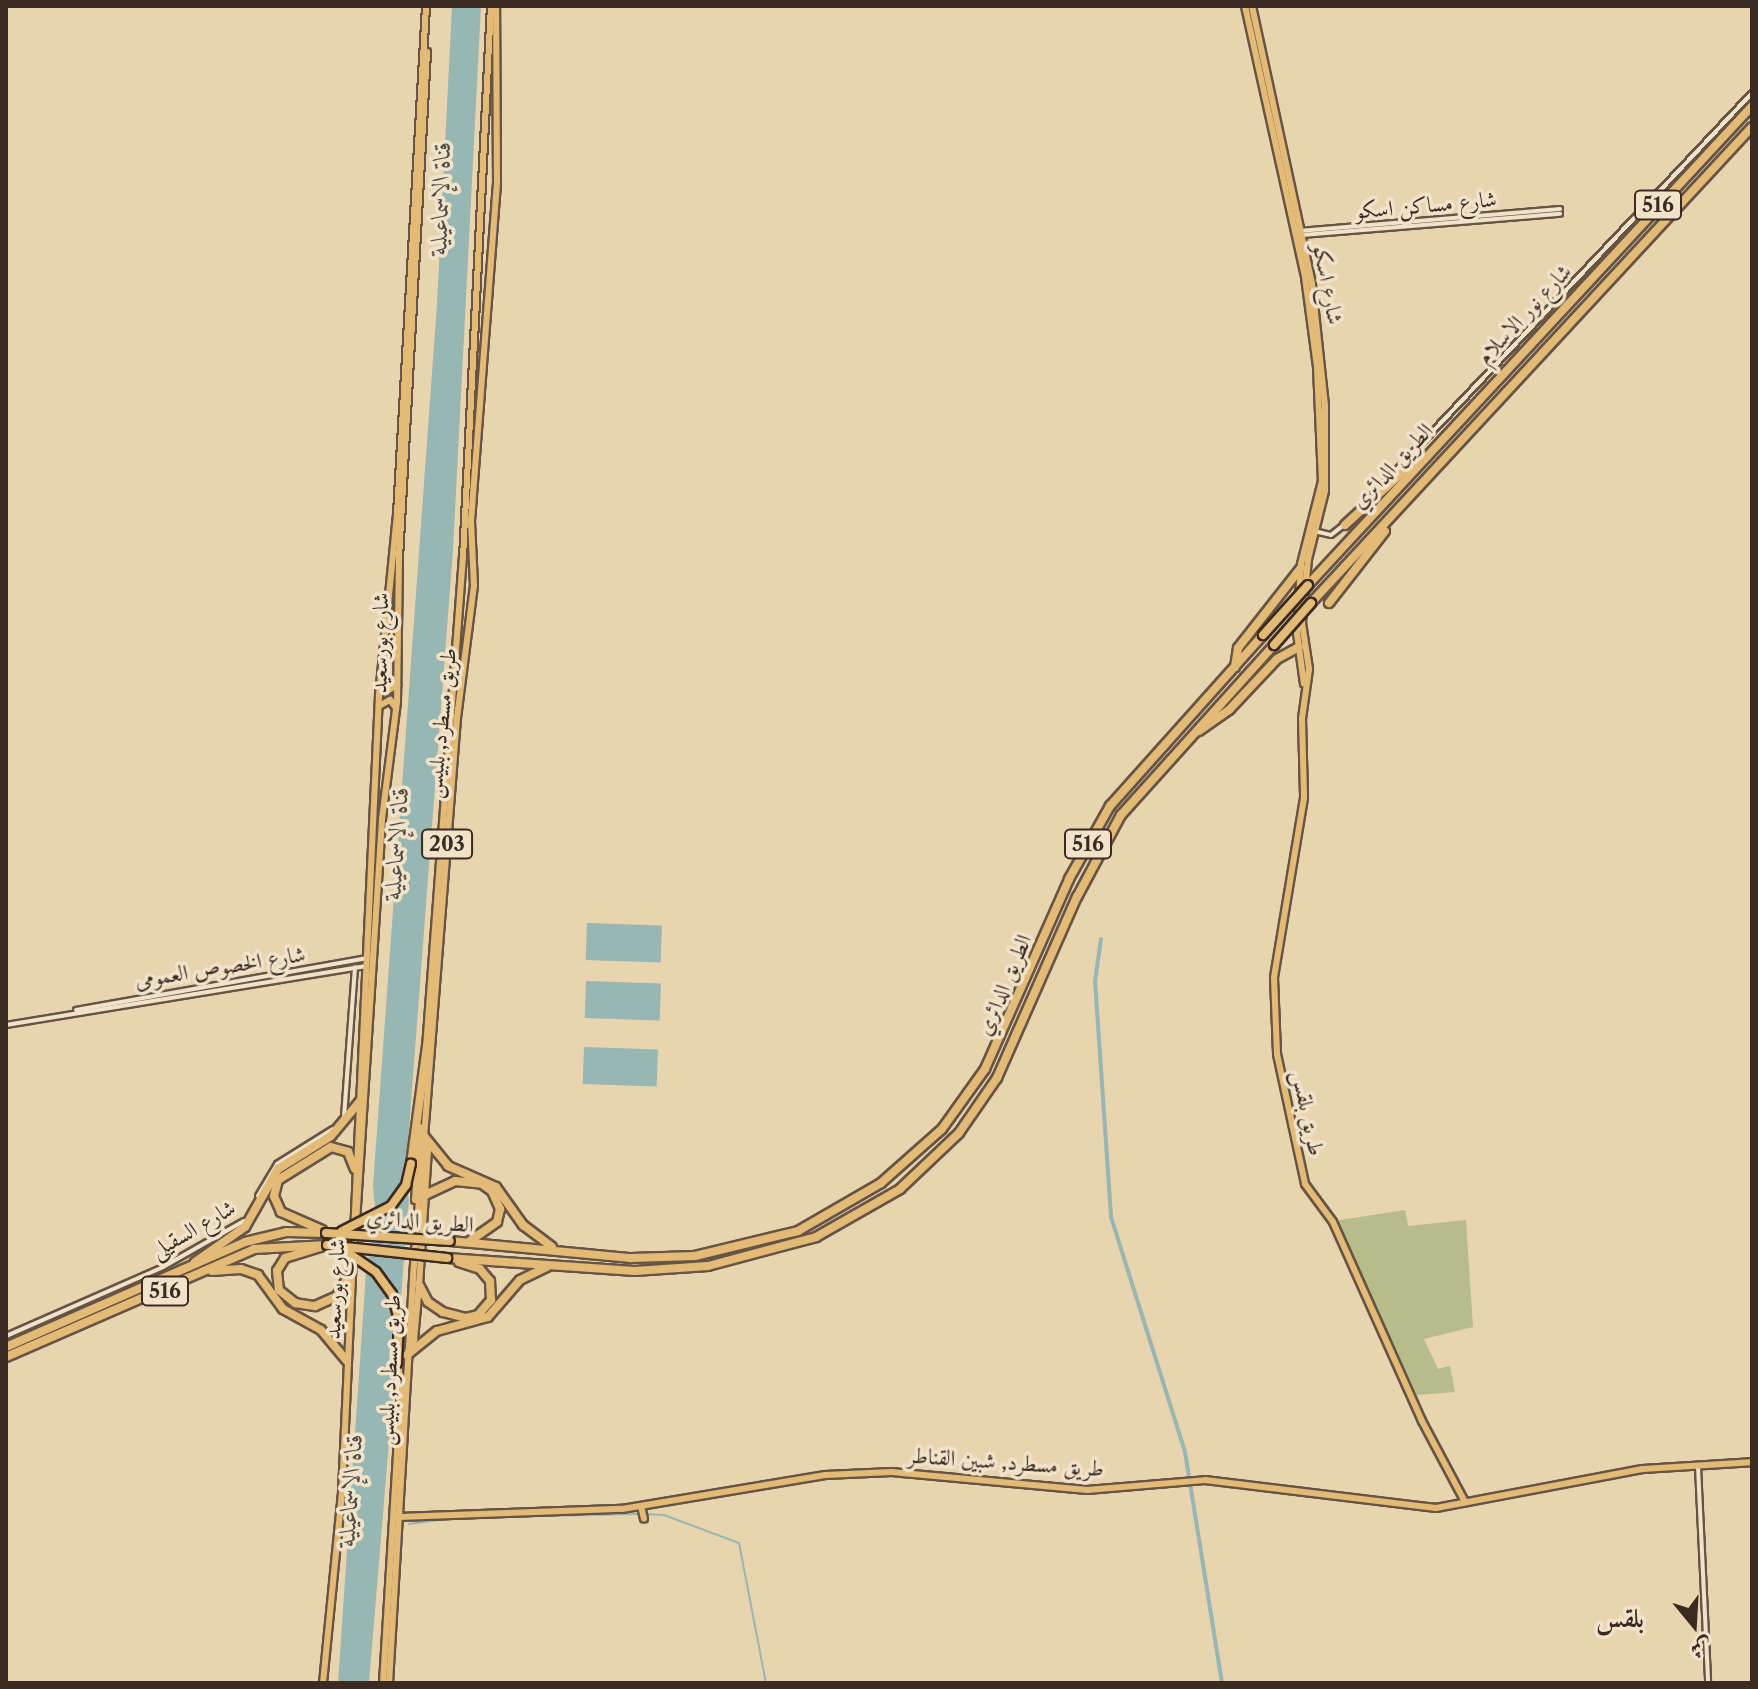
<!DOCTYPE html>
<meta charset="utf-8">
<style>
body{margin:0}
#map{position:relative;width:1758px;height:1689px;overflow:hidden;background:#e8d4ae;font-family:"Libre Caslon Text",Amiri,serif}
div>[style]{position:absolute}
.green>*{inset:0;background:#b6bc8a}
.water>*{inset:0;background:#98b7b2;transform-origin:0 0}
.stream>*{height:2px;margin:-1px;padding:0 1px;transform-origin:1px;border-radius:1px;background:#98b7b2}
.canal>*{height:4px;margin:-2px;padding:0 2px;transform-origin:2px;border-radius:2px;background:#98b7b2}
.roads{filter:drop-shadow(2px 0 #665445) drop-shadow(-2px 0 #665445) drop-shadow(0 2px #665445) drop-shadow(0 -2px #665445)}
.minor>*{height:4px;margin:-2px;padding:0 2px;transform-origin:2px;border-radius:2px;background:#f0e3ca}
.major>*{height:6px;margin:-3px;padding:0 3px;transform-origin:3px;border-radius:3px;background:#e4ba77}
.highway>*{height:8px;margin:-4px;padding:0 4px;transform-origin:4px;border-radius:4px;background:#e4ba77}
.bridges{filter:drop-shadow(2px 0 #3b2a22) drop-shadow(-2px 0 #3b2a22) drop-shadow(0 2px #3b2a22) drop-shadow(0 -2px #3b2a22)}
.highway-bridge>*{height:8px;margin:-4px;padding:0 4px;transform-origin:4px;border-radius:4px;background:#e4ba77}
span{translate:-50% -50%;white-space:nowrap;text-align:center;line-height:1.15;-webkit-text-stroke:7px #f0e3ca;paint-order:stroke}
.shield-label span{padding:2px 6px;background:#f0e3ca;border:2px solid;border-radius:6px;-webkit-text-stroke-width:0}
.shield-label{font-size:20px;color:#3b2a22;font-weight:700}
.street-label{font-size:22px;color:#3b2a22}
.water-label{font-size:24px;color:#524d46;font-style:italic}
.quarter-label{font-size:26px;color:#3b2a22;font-weight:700}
.frame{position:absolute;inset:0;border:8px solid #3b2a22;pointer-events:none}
.north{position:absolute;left:1654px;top:1585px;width:80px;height:80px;-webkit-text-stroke:6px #f0e3ca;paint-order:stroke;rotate:162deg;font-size:22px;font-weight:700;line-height:32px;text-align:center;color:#3b2a22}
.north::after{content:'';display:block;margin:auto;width:28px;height:36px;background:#3b2a22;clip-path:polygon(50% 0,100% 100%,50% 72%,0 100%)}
</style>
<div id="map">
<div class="green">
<div style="clip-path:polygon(1405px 1210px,1408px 1226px,1466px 1220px,1473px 1327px,1424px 1339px,1438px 1369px,1450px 1366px,1455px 1392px,1417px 1395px,1334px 1221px)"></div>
</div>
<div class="water">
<div style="clip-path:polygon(452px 6px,481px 6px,453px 550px,405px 1181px,409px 1200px,369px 1683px,338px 1683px,366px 1272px,376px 1217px,373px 1186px,437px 304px)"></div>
<div style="left:587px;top:923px;width:75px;height:37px;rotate:2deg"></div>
<div style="left:586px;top:981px;width:75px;height:37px;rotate:2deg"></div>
<div style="left:584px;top:1047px;width:74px;height:37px;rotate:2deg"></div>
</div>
<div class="stream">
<div style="left:645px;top:1514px;width:19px;rotate:3deg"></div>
<div style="left:664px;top:1515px;width:80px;rotate:20.5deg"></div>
<div style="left:739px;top:1543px;width:143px;rotate:79.1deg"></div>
<div style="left:493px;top:1517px;width:146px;rotate:-1.2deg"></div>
<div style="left:409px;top:1524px;width:46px;rotate:-7.4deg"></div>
</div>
<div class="canal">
<div style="left:1101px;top:939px;width:42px;rotate:98.1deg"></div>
<div style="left:1095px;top:981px;width:237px;rotate:86.1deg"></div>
<div style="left:1111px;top:1217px;width:246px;rotate:72.5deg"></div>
<div style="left:1185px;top:1452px;width:234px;rotate:80.9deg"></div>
</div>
<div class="roads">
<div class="minor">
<div style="left:1299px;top:231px;width:262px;rotate:-4.8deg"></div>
<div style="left:1302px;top:235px;width:259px;rotate:-4.7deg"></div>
<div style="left:1370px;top:498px;width:557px;rotate:-46.67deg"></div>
<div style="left:1314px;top:531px;width:17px;rotate:13deg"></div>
<div style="left:1331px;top:535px;width:16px;rotate:-38deg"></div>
<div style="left:76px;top:1010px;width:296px;rotate:-10.1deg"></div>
<div style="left:6px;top:1025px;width:365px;rotate:-9.3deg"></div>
<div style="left:344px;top:1117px;width:150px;rotate:-85.8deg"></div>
<div style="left:258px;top:1196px;width:37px;rotate:-59deg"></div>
<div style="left:277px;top:1164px;width:66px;rotate:-32deg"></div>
<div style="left:6px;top:1336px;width:171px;rotate:-23.7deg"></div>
<div style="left:163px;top:1267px;width:93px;rotate:-29.6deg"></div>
<div style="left:1698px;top:1467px;width:216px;rotate:87.3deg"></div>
</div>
<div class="major">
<div style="left:1245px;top:6px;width:278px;rotate:77.5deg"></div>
<div style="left:1305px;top:277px;width:91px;rotate:82.4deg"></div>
<div style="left:1317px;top:367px;width:114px;rotate:87.5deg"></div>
<div style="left:1322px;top:481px;width:86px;rotate:104.2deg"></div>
<div style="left:1301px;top:564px;width:69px;rotate:93.3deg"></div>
<div style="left:1297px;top:633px;width:51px;rotate:82.2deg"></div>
<div style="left:1252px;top:6px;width:284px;rotate:77.8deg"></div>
<div style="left:1312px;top:284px;width:122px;rotate:83.9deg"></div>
<div style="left:1325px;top:405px;width:86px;rotate:90deg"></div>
<div style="left:1325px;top:491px;width:70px;rotate:104deg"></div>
<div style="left:1308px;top:559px;width:64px;rotate:95.4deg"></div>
<div style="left:1302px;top:623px;width:47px;rotate:81.3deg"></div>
<div style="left:1309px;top:669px;width:50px;rotate:98deg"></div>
<div style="left:1302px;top:719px;width:79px;rotate:88.5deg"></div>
<div style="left:1304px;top:798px;width:182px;rotate:99.5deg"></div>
<div style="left:1274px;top:978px;width:76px;rotate:87.7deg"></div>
<div style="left:1277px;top:1054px;width:133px;rotate:77.8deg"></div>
<div style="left:1305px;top:1184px;width:47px;rotate:53.6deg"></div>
<div style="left:1333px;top:1222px;width:218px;rotate:65.9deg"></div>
<div style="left:1422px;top:1421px;width:92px;rotate:62deg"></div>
<div style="left:380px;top:683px;width:11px;rotate:49deg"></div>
<div style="left:387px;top:691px;width:12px;rotate:-31deg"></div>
<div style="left:379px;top:706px;width:13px;rotate:-29deg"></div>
<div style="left:390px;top:700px;width:10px;rotate:53deg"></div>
<div style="left:426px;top:1048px;width:491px;rotate:-85.7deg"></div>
<div style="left:463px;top:558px;width:553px;rotate:-87.1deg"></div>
<div style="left:415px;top:1200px;width:73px;rotate:-86.1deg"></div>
<div style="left:356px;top:1222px;width:404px;rotate:-86.3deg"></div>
<div style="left:382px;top:819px;width:118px;rotate:-82.7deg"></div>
<div style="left:397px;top:702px;width:144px;rotate:-89.2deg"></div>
<div style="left:399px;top:558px;width:507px;rotate:-86.83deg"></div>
<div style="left:408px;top:1351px;width:13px;rotate:-61deg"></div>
<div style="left:414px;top:1340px;width:55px;rotate:-84.8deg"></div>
<div style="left:419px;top:1285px;width:134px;rotate:-86.2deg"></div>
<div style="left:428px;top:1151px;width:10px;rotate:-114deg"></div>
<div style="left:641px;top:1506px;width:13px;rotate:77deg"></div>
<div style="left:399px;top:1517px;width:223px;rotate:-2.1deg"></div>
<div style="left:622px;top:1509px;width:206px;rotate:-9.5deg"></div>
<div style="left:825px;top:1475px;width:67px;rotate:-2.6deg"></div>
<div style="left:892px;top:1472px;width:196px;rotate:5.3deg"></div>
<div style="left:1087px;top:1490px;width:118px;rotate:-4.8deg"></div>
<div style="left:1205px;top:1480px;width:233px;rotate:6.9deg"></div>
<div style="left:1436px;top:1508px;width:210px;rotate:-10.7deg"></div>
<div style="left:1642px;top:1469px;width:110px;rotate:-3.6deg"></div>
<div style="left:323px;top:1683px;width:192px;rotate:-84.3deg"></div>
<div style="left:342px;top:1492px;width:798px;rotate:-87.34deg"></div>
<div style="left:379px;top:695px;width:182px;rotate:-84.3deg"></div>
<div style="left:397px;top:514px;width:509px;rotate:-86.73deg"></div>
<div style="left:383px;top:1683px;width:294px;rotate:-86.5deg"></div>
<div style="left:389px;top:1683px;width:407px;rotate:-86.6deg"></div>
<div style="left:413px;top:1277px;width:561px;rotate:-85.5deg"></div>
<div style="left:457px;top:718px;width:134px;rotate:-82.7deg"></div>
<div style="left:474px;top:585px;width:64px;rotate:-92.7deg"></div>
<div style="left:471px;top:521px;width:340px;rotate:-85.6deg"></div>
<div style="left:497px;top:182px;width:176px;rotate:-90.3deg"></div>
</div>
<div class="highway">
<div style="left:1345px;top:525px;width:103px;rotate:-42.6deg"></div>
<div style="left:1308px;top:585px;width:653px;rotate:-47.17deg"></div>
<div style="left:1311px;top:603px;width:649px;rotate:-47.19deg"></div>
<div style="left:1329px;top:603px;width:91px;rotate:-52.1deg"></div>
<div style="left:1235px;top:667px;width:19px;rotate:-81deg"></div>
<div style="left:1238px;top:648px;width:102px;rotate:-51.8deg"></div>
<div style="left:1199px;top:731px;width:37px;rotate:-35deg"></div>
<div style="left:1229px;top:710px;width:70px;rotate:-46.7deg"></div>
<div style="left:1277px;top:659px;width:25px;rotate:-29deg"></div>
<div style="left:424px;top:1136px;width:38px;rotate:51deg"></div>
<div style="left:448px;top:1166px;width:52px;rotate:23.6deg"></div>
<div style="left:496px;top:1187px;width:47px;rotate:54.6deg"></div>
<div style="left:523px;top:1225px;width:36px;rotate:37deg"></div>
<div style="left:411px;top:1164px;width:120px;rotate:-82.3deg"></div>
<div style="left:425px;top:1195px;width:33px;rotate:-25deg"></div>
<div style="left:455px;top:1181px;width:27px;rotate:6deg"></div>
<div style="left:482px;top:1184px;width:12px;rotate:35deg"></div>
<div style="left:492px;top:1191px;width:20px;rotate:66deg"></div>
<div style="left:500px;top:1209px;width:13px;rotate:103deg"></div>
<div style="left:497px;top:1222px;width:32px;rotate:145deg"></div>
<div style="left:322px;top:1230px;width:45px;rotate:-156.3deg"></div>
<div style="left:281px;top:1212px;width:17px;rotate:-114deg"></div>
<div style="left:274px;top:1196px;width:16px;rotate:-76deg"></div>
<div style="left:278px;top:1180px;width:62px;rotate:-31.9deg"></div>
<div style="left:331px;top:1147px;width:18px;rotate:16deg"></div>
<div style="left:348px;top:1152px;width:18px;rotate:68deg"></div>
<div style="left:450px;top:1241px;width:182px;rotate:5.4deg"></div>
<div style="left:631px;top:1258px;width:64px;rotate:-1.8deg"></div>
<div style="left:695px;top:1256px;width:106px;rotate:-13.6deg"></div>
<div style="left:798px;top:1231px;width:96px;rotate:-30deg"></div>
<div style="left:881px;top:1183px;width:81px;rotate:-41.5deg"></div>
<div style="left:942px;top:1129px;width:74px;rotate:-54.4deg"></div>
<div style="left:985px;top:1069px;width:208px;rotate:-66.1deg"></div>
<div style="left:1069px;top:879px;width:84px;rotate:-60.7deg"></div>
<div style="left:1110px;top:806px;width:229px;rotate:-48.2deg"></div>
<div style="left:327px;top:1245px;width:44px;rotate:162.8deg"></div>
<div style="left:285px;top:1258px;width:15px;rotate:122deg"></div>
<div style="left:277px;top:1271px;width:19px;rotate:84deg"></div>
<div style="left:279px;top:1290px;width:21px;rotate:39deg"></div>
<div style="left:295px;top:1303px;width:20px;rotate:9deg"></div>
<div style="left:315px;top:1306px;width:24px;rotate:-24deg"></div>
<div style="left:337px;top:1296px;width:24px;rotate:-60deg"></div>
<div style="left:447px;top:1258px;width:188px;rotate:4deg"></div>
<div style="left:635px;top:1271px;width:73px;rotate:-3.9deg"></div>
<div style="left:708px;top:1266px;width:112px;rotate:-15deg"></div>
<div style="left:816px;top:1237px;width:97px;rotate:-29.7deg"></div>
<div style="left:900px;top:1189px;width:81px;rotate:-43.5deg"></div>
<div style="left:959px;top:1133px;width:67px;rotate:-55.4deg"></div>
<div style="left:997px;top:1078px;width:198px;rotate:-66.2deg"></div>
<div style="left:1077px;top:897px;width:93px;rotate:-61.8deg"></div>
<div style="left:1121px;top:815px;width:229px;rotate:-48deg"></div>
<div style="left:195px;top:1262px;width:61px;rotate:-35deg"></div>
<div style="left:245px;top:1227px;width:67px;rotate:-60.4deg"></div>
<div style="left:278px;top:1169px;width:62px;rotate:-31.9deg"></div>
<div style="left:331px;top:1136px;width:47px;rotate:-50.2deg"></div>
<div style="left:212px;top:1271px;width:29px;rotate:-4deg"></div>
<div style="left:241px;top:1269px;width:18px;rotate:19deg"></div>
<div style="left:258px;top:1275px;width:42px;rotate:53.7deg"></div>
<div style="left:283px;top:1309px;width:43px;rotate:28.9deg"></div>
<div style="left:321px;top:1330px;width:40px;rotate:50deg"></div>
<div style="left:419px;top:1285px;width:19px;rotate:62deg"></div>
<div style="left:428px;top:1302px;width:18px;rotate:34deg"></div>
<div style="left:443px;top:1312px;width:24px;rotate:15deg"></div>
<div style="left:466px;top:1318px;width:12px;rotate:-14deg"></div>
<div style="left:478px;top:1315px;width:20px;rotate:-49deg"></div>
<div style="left:491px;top:1300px;width:19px;rotate:-93deg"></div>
<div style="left:490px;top:1281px;width:16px;rotate:-130deg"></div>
<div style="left:480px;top:1269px;width:22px;rotate:-162deg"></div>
<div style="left:6px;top:1347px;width:261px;rotate:-23.7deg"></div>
<div style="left:245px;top:1242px;width:42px;rotate:-13.7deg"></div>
<div style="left:286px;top:1232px;width:40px;rotate:1.4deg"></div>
<div style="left:407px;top:1355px;width:38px;rotate:-39deg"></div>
<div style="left:437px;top:1331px;width:53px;rotate:-15.4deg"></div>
<div style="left:488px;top:1317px;width:49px;rotate:-49.1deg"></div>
<div style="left:520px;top:1280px;width:30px;rotate:-26deg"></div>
<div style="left:6px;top:1357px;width:270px;rotate:-23.5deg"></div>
<div style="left:254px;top:1249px;width:73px;rotate:-3.1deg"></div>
<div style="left:397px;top:1363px;width:32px;rotate:83deg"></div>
</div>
</div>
<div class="bridges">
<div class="highway-bridge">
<div style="left:1263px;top:635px;width:67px;rotate:-48deg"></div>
<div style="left:1274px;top:645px;width:56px;rotate:-48.6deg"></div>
<div style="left:342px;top:1231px;width:55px;rotate:-27deg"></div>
<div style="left:391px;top:1206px;width:26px;rotate:-54deg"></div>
<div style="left:406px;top:1185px;width:22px;rotate:-77deg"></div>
<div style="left:326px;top:1233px;width:124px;rotate:3.7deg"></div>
<div style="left:327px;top:1245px;width:121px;rotate:6.2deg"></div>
<div style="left:337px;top:1245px;width:47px;rotate:34.7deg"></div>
<div style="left:376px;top:1272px;width:27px;rotate:54deg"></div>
<div style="left:392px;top:1294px;width:27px;rotate:75deg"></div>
<div style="left:399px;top:1320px;width:43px;rotate:92.7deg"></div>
</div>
</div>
<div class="shield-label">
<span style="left:1658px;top:205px">516</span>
<span style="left:447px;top:844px">203</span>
<span style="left:1088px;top:844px">516</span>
<span style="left:165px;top:1291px">516</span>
</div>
<div class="street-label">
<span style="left:1426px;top:205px;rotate:-5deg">شارع مساكن اسكو</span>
<span style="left:1328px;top:284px;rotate:79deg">شارع اسكو</span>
<span style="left:1524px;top:314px;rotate:-47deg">شارع نور الاسلام</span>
<span style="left:1392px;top:466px;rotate:-47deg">الطريق الدائري</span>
<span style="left:380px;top:643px;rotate:-89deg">شارع بورسعيد</span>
<span style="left:441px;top:723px;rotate:-84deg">طريق مسطرد, بلبيس</span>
<span style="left:220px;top:967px;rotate:-9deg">شارع الخصوص العمومى</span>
<span style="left:1004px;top:985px;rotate:-67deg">الطريق الدائري</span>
<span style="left:1308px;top:1113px;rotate:78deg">طريق بلقس</span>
<span style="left:420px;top:1221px;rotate:4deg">الطريق الدائري</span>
<span style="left:193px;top:1229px;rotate:-30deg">شارع السقيلى</span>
<span style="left:335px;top:1289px;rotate:-87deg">شارع بورسعيد</span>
<span style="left:389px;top:1370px;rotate:-87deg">طريق مسطرد, بلبيس</span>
<span style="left:1006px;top:1462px;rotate:4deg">طريق مسطرد, شبين القناطر</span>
</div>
<div class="water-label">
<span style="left:440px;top:198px;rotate:-88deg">قناة الإسماعيلية</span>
<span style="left:396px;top:843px;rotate:-86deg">قناة الإسماعيلية</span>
<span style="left:350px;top:1490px;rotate:-86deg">قناة الإسماعيلية</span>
</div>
<div class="quarter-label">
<span style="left:1620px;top:1619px">بلقس</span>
</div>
<div class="frame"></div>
<div class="north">ش</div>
</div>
